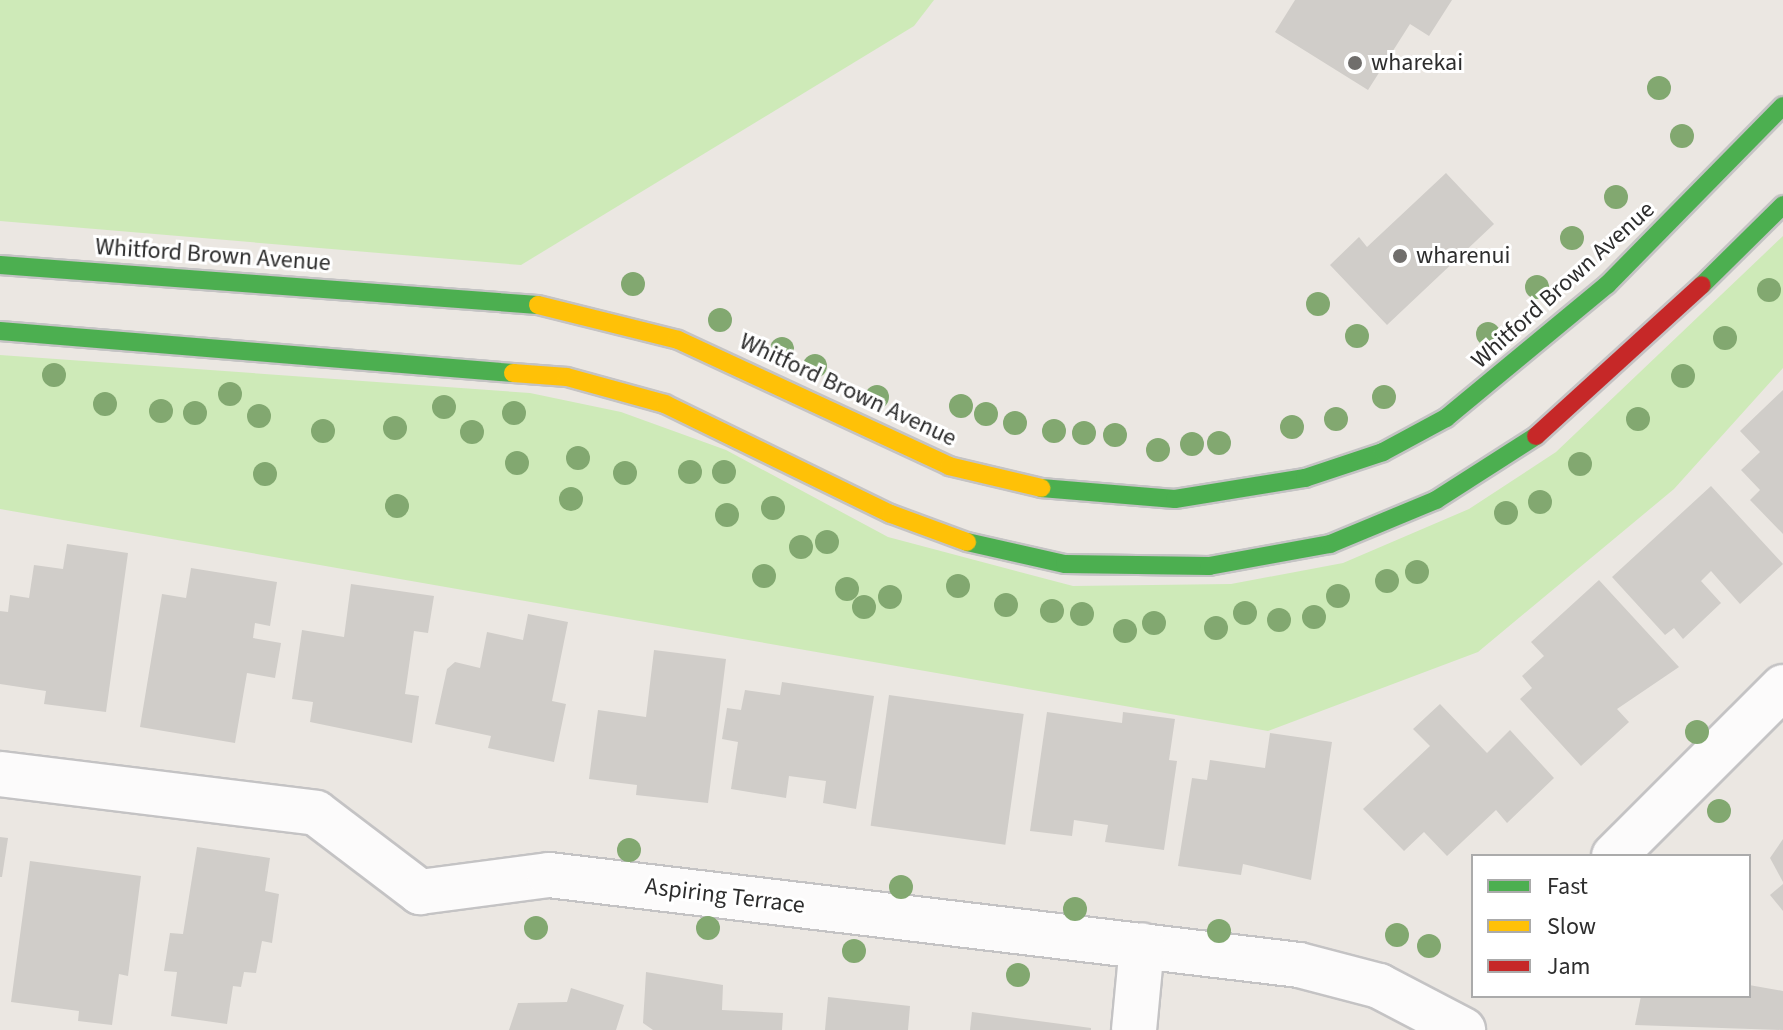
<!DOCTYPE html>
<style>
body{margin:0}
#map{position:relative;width:1783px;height:1030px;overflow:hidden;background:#ebe7e2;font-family:"Source Sans 3",sans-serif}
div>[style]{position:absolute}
.green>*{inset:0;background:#ceeab8}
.building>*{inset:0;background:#d0cdc9;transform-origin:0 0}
.roads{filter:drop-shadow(2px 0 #c4c3c4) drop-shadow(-2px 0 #c4c3c4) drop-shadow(0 2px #c4c3c4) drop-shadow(0 -2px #c4c3c4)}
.street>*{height:44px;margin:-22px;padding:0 22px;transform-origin:22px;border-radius:22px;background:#fcfbfb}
.fast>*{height:18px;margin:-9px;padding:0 9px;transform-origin:9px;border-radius:9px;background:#4caf50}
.slow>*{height:18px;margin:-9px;padding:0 9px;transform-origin:9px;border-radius:9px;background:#ffc107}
.jam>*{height:18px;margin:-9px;padding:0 9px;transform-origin:9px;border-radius:9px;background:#c62828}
.trees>*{width:24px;height:24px;margin:-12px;border-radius:50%;background:#82a870}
.dots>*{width:22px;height:22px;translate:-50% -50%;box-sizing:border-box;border:4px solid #fff;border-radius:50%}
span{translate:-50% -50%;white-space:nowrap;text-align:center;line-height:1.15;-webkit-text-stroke:6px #fff;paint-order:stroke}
.poi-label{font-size:24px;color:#2d2d2d}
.left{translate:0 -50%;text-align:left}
.street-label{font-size:24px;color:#2d2d2d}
.legend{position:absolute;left:1471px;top:854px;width:280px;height:144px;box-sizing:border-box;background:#fff;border:2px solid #ababab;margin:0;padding:10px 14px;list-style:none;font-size:24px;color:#2d2d2d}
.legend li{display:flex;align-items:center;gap:16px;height:40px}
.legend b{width:40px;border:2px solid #ababab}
</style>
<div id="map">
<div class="green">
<div style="clip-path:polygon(0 0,934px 0,914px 26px,521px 265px,0 221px)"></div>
<div style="clip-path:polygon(1783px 236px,1783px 368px,1674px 489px,1478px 652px,1268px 731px,0 509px,0 355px,530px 393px,621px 412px,726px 450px,888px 537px,1073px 586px,1231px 584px,1343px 563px,1469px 509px,1556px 452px)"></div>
</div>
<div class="building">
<div style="clip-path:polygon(1295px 0,1452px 0,1429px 36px,1410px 24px,1368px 90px,1275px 32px)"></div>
<div style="clip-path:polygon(1446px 173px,1494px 224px,1387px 325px,1330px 265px,1359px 237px,1367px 247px)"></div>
<div style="clip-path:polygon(1783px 390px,1783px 534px,1750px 500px,1760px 490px,1741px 470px,1760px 452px,1740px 431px)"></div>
<div style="clip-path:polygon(1711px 486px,1783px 564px,1740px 604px,1711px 571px,1701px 581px,1721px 603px,1683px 639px,1674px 628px,1665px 635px,1612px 577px)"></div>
<div style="clip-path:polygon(67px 544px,128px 553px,106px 712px,44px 704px,46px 691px,0 684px,0 611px,8px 612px,10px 595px,29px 598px,34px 565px,63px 569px)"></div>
<div style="clip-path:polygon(191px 568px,277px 582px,270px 626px,255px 623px,253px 638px,281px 643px,275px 678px,247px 673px,235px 743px,140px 727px,162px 594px,186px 598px)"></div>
<div style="clip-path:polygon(1599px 580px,1679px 667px,1617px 709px,1629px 722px,1581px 766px,1520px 699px,1532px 688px,1522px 676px,1544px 656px,1531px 642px)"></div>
<div style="clip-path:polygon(351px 584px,434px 596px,428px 633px,414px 631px,405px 694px,419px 696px,412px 743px,310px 722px,313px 702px,292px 699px,302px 630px,344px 637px)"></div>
<div style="clip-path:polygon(528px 614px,568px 622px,552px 701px,566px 704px,554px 762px,488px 748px,491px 736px,435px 724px,447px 669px,455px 662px,480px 668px,487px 632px,523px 640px)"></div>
<div style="clip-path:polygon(654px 650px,726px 659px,708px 803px,636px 795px,637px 785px,589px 779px,598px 710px,646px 717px)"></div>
<div style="clip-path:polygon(782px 682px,874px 696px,856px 809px,823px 803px,826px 781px,789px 776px,786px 798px,731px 789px,738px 742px,722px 739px,727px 708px,741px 710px,745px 690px,780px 695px)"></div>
<div style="left:889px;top:695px;width:136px;height:132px;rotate:8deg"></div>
<div style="clip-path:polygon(1440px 704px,1487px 753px,1510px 730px,1554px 778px,1507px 823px,1496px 810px,1447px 856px,1424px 832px,1404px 851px,1363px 809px,1430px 746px,1413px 729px)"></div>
<div style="clip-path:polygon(1047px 712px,1122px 723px,1123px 712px,1175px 719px,1169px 760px,1177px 761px,1164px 850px,1105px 842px,1108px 825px,1074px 820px,1072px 836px,1030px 831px)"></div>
<div style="clip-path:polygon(1270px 733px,1332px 742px,1311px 880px,1243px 864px,1241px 875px,1178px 866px,1192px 778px,1207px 780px,1210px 760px,1265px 768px)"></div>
<div style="clip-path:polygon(0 837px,8px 838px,2px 877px,0 877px)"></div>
<div style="clip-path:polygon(1783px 839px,1783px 882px,1770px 858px)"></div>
<div style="clip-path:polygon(197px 847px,270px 858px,265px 891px,279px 894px,272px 943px,262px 941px,256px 973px,244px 972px,241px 987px,233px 986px,227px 1024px,171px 1016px,177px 972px,164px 971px,170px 933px,183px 934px)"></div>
<div style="clip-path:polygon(30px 861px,141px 876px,128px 976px,119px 974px,112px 1025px,78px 1021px,79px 1011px,11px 1002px)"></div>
<div style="clip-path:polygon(1783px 884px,1783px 911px,1770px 895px)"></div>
<div style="clip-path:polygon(646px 972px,723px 985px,722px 1010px,783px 1013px,782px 1030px,653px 1030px,643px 1023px)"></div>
<div style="clip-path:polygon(1749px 985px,1783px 991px,1783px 1030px,1635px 1025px,1641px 996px,1749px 996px)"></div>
<div style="clip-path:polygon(571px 988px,624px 1005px,616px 1030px,509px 1030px,518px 1003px,567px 1002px)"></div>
<div style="clip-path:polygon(828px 997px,910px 1006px,908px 1030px,825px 1030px)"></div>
<div style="clip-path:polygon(972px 1012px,1091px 1028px,1091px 1030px,970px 1030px)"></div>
</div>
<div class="roads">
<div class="street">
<div style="left:0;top:774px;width:318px;rotate:7deg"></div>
<div style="left:316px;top:813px;width:131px;rotate:37.2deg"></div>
<div style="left:420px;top:892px;width:130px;rotate:-7.5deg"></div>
<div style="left:549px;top:875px;width:755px;rotate:6.84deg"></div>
<div style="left:1299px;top:965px;width:83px;rotate:14.7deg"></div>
<div style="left:1379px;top:986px;width:95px;rotate:27.6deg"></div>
<div style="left:1614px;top:856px;width:239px;rotate:-45deg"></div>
<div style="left:1134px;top:1030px;width:85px;rotate:-84.6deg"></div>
</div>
<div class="fast">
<div style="left:0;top:265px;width:539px;rotate:4.25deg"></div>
<div style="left:1702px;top:285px;width:114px;rotate:-44.6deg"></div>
<div style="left:0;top:331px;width:515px;rotate:4.68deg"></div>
<div style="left:1041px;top:488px;width:134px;rotate:4.7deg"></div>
<div style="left:1175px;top:499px;width:132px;rotate:-9.2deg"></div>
<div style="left:1305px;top:478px;width:82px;rotate:-18.4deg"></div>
<div style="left:1383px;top:452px;width:72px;rotate:-28.4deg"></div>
<div style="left:1446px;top:418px;width:209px;rotate:-39.6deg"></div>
<div style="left:1607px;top:285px;width:251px;rotate:-45.5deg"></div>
<div style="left:967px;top:542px;width:100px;rotate:12.7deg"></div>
<div style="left:1065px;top:564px;width:144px;rotate:0.8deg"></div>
<div style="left:1209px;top:566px;width:123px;rotate:-10.3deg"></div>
<div style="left:1330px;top:544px;width:115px;rotate:-22.5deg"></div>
<div style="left:1436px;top:500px;width:119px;rotate:-32.6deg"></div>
</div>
<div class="slow">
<div style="left:538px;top:305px;width:144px;rotate:14deg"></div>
<div style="left:678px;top:340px;width:299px;rotate:24.9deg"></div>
<div style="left:949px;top:466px;width:95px;rotate:13.4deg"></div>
<div style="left:513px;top:373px;width:54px;rotate:4.2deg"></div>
<div style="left:567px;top:377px;width:102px;rotate:15.4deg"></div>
<div style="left:665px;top:404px;width:251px;rotate:26deg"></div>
<div style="left:891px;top:514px;width:81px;rotate:20.2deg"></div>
</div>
<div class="jam">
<div style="left:1536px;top:436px;width:224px;rotate:-42.3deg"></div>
</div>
</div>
<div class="trees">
<div style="left:1659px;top:88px"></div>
<div style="left:1682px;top:136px"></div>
<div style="left:1616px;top:197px"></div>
<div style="left:1572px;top:238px"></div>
<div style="left:633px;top:284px"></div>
<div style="left:1537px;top:287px"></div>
<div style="left:1769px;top:290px"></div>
<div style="left:1318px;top:304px"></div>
<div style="left:720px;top:320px"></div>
<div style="left:1488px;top:334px"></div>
<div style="left:1357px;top:336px"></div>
<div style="left:1725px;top:338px"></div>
<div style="left:782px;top:349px"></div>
<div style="left:815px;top:366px"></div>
<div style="left:54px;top:375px"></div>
<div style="left:1683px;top:376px"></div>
<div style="left:230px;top:394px"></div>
<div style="left:877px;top:397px"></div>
<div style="left:1384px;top:397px"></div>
<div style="left:105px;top:404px"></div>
<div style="left:961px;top:406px"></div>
<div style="left:444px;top:407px"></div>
<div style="left:161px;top:411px"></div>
<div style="left:195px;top:413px"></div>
<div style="left:514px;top:413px"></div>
<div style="left:986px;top:414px"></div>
<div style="left:259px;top:416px"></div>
<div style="left:1336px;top:419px"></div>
<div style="left:1638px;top:419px"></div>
<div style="left:1015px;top:423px"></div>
<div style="left:1292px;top:427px"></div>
<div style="left:395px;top:428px"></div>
<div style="left:323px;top:431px"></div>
<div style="left:1054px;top:431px"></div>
<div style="left:472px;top:432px"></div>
<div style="left:1084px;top:433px"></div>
<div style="left:1115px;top:435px"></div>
<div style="left:1219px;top:443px"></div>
<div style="left:1192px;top:444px"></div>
<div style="left:1158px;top:450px"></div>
<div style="left:578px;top:458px"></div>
<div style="left:517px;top:463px"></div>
<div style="left:1580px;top:464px"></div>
<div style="left:690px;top:472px"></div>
<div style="left:724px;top:472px"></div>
<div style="left:625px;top:473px"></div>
<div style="left:265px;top:474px"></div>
<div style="left:571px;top:499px"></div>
<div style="left:1540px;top:502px"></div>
<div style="left:397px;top:506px"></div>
<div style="left:773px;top:508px"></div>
<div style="left:1506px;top:513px"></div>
<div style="left:727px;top:515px"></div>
<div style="left:827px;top:542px"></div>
<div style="left:801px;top:547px"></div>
<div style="left:1417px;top:572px"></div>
<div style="left:764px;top:576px"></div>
<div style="left:1387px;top:581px"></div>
<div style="left:958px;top:586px"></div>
<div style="left:847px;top:589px"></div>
<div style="left:1338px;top:596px"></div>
<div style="left:890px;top:597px"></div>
<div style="left:1006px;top:605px"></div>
<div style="left:864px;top:607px"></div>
<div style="left:1052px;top:611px"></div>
<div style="left:1245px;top:613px"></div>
<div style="left:1082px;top:614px"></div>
<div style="left:1314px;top:617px"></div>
<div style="left:1279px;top:620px"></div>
<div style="left:1154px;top:623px"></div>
<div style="left:1216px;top:628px"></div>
<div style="left:1125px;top:631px"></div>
<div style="left:1697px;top:732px"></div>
<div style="left:1719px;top:811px"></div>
<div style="left:629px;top:850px"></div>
<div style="left:901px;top:887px"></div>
<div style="left:1075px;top:909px"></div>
<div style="left:536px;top:928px"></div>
<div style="left:708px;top:928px"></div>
<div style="left:1219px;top:931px"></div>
<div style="left:1397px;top:935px"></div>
<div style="left:1429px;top:946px"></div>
<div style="left:854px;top:951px"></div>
<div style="left:1018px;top:975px"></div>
</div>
<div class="dots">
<div style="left:1355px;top:63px;background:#706e6c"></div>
<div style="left:1400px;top:256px;background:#706e6c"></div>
</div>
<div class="poi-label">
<span class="left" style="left:1371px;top:63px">wharekai</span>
<span class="left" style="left:1416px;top:256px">wharenui</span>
</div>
<div class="street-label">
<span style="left:213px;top:255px;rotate:4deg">Whitford Brown Avenue</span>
<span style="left:1563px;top:285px;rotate:-42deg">Whitford Brown Avenue</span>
<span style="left:848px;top:390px;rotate:25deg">Whitford Brown Avenue</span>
<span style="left:725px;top:896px;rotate:7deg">Aspiring Terrace</span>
</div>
<ul class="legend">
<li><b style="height:10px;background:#4caf50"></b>Fast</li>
<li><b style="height:10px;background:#ffc107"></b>Slow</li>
<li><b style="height:10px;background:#c62828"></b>Jam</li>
</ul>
</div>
